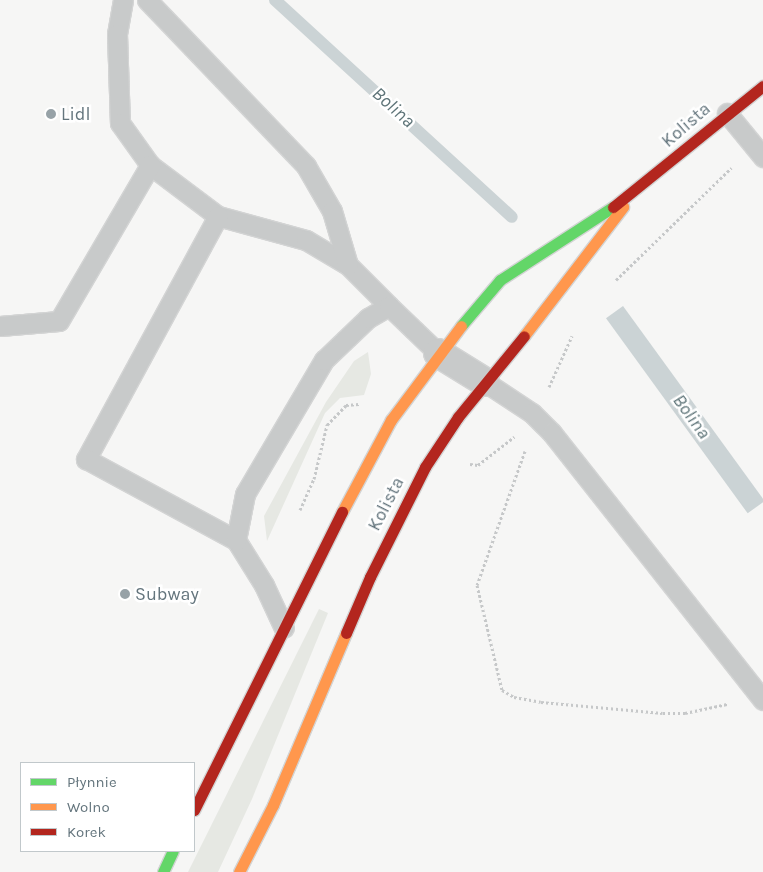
<!DOCTYPE html>
<meta charset="utf-8">
<style>
body{margin:0}
#map{position:relative;width:763px;height:872px;overflow:hidden;background:#f6f6f5;font-family:Karla,sans-serif}
div>[style]{position:absolute}
.green>*{inset:0;background:#e6e8e3}
.water>*{inset:0;background:#cbd3d5;transform-origin:0 0}
.stream>*{height:12px;margin:-6px;padding:0 6px;transform-origin:6px;border-radius:6px;background:#cbd3d5}
.path>*{height:3px;margin-top:-1.5px;transform-origin:0;background:repeating-linear-gradient(90deg,#c6c8c9 0 2.5px,transparent 0 5px)}
.roads{filter:drop-shadow(1px 0 #d3d4d4) drop-shadow(-1px 0 #d3d4d4) drop-shadow(0 1px #d3d4d4) drop-shadow(0 -1px #d3d4d4)}
.lane>*{height:19px;margin:-9.5px;padding:0 9.5px;transform-origin:9.5px;border-radius:9.5px;background:#c8caca}
.street>*{height:28px;margin:-14px;padding:0 14px;transform-origin:14px;border-radius:14px;background:#c8caca}
.fast>*{height:11px;margin:-5.5px;padding:0 5.5px;transform-origin:5.5px;border-radius:5.5px;background:#63d668}
.slow>*{height:11px;margin:-5.5px;padding:0 5.5px;transform-origin:5.5px;border-radius:5.5px;background:#ff974d}
.jam>*{height:11px;margin:-5.5px;padding:0 5.5px;transform-origin:5.5px;border-radius:5.5px;background:#b3261e}
.dots>*{width:14px;height:14px;translate:-50% -50%;box-sizing:border-box;border:2px solid #fff;border-radius:50%}
span{translate:-50% -50%;white-space:nowrap;text-align:center;line-height:1.15;-webkit-text-stroke:5px #fff;paint-order:stroke}
.poi-label{font-size:18px;color:#64757d}
.left{translate:0 -50%;text-align:left}
.street-label{font-size:18px;color:#64757d}
.water-label{font-size:19px;color:#5e7478;font-style:italic}
.legend{position:absolute;left:20px;top:762px;width:175px;height:90px;box-sizing:border-box;background:#fff;border:1px solid #c1c8cb;margin:0;padding:6px 9px;list-style:none;font-size:15px;color:#64757d}
.legend li{display:flex;align-items:center;gap:10px;height:25px}
.legend b{width:25px;border:1px solid #c1c8cb}
</style>
<div id="map">
<div class="green">
<div style="clip-path:polygon(368px 352px,371px 374px,364px 395px,340px 398px,325px 413px,267px 541px,264px 516px,326px 402px,354px 361px)"></div>
<div style="clip-path:polygon(319px 609px,328px 613px,252px 799px,218px 872px,188px 872px)"></div>
</div>
<div class="water">
<div style="left:623px;top:306px;width:241px;height:21px;rotate:54deg"></div>
</div>
<div class="stream">
<div style="left:275px;top:0;width:321px;rotate:42.5deg"></div>
</div>
<div class="path">
<div style="left:616px;top:280px;width:161px;rotate:-44.2deg"></div>
<div style="left:549px;top:387px;width:56px;rotate:-65.7deg"></div>
<div style="left:525px;top:451px;width:142px;rotate:109.7deg"></div>
<div style="left:477px;top:585px;width:108px;rotate:76.6deg"></div>
<div style="left:502px;top:690px;width:14px;rotate:30deg"></div>
<div style="left:514px;top:697px;width:27px;rotate:10deg"></div>
<div style="left:541px;top:702px;width:122px;rotate:5.2deg"></div>
<div style="left:663px;top:713px;width:22px"></div>
<div style="left:685px;top:713px;width:43px;rotate:-12.1deg"></div>
<div style="left:470px;top:464px;width:8px;rotate:7deg"></div>
<div style="left:478px;top:465px;width:46px;rotate:-37.9deg"></div>
<div style="left:300px;top:510px;width:34px;rotate:-66deg"></div>
<div style="left:314px;top:479px;width:56px;rotate:-76.5deg"></div>
<div style="left:327px;top:425px;width:28px;rotate:-46deg"></div>
<div style="left:346px;top:405px;width:13px;rotate:-4deg"></div>
</div>
<div class="roads">
<div class="lane">
<div style="left:123px;top:0;width:35px;rotate:100deg"></div>
<div style="left:117px;top:34px;width:89px;rotate:88.1deg"></div>
<div style="left:120px;top:123px;width:52px;rotate:54.5deg"></div>
<div style="left:150px;top:165px;width:85px;rotate:36.9deg"></div>
<div style="left:218px;top:216px;width:91px;rotate:15.3deg"></div>
<div style="left:306px;top:240px;width:49px;rotate:30.8deg"></div>
<div style="left:348px;top:265px;width:58px;rotate:45deg"></div>
<div style="left:147px;top:0;width:230px;rotate:46.2deg"></div>
<div style="left:306px;top:166px;width:52px;rotate:60deg"></div>
<div style="left:332px;top:211px;width:56px;rotate:73.5deg"></div>
<div style="left:727px;top:113px;width:57px;rotate:50.7deg"></div>
<div style="left:218px;top:216px;width:277px;rotate:118.5deg"></div>
<div style="left:86px;top:459px;width:170px;rotate:28.4deg"></div>
<div style="left:236px;top:540px;width:53px;rotate:58.1deg"></div>
<div style="left:264px;top:585px;width:47px;rotate:65.1deg"></div>
<div style="left:0;top:326px;width:59px;rotate:-4.8deg"></div>
<div style="left:59px;top:321px;width:181px;rotate:-59.7deg"></div>
<div style="left:485px;top:382px;width:56px;rotate:33.4deg"></div>
<div style="left:532px;top:413px;width:28px;rotate:45deg"></div>
<div style="left:552px;top:433px;width:340px;rotate:51.7deg"></div>
<div style="left:236px;top:540px;width:47px;rotate:-78.9deg"></div>
<div style="left:245px;top:494px;width:156px;rotate:-59.5deg"></div>
<div style="left:324px;top:360px;width:61px;rotate:-43.7deg"></div>
<div style="left:368px;top:318px;width:24px;rotate:-30deg"></div>
<div style="left:389px;top:306px;width:68px;rotate:43.8deg"></div>
</div>
<div class="street">
<div style="left:438px;top:353px;width:55px;rotate:31.7deg"></div>
</div>
<div class="fast">
<div style="left:461px;top:326px;width:60px;rotate:-49.7deg"></div>
<div style="left:500px;top:280px;width:135px;rotate:-32.9deg"></div>
<div style="left:163px;top:872px;width:23px;rotate:-65deg"></div>
</div>
<div class="slow">
<div style="left:524px;top:336px;width:163px;rotate:-52.5deg"></div>
<div style="left:342px;top:512px;width:104px;rotate:-62deg"></div>
<div style="left:391px;top:420px;width:117px;rotate:-53.3deg"></div>
<div style="left:239px;top:872px;width:75px;rotate:-63.1deg"></div>
<div style="left:273px;top:805px;width:187px;rotate:-67deg"></div>
</div>
<div class="jam">
<div style="left:613px;top:207px;width:193px;rotate:-38.9deg"></div>
<div style="left:346px;top:633px;width:61px;rotate:-66.8deg"></div>
<div style="left:370px;top:577px;width:123px;rotate:-63.4deg"></div>
<div style="left:425px;top:467px;width:60px;rotate:-56.6deg"></div>
<div style="left:458px;top:417px;width:104px;rotate:-50.8deg"></div>
<div style="left:194px;top:810px;width:333px;rotate:-63.6deg"></div>
</div>
</div>
<div class="dots">
<div style="left:51px;top:114px;background:#97a2a7"></div>
<div style="left:125px;top:594px;background:#97a2a7"></div>
</div>
<div class="poi-label">
<span class="left" style="left:61px;top:114px">Lidl</span>
<span class="left" style="left:135px;top:594px">Subway</span>
</div>
<div class="street-label">
<span style="left:686px;top:125px;rotate:-41deg">Kolista</span>
<span style="left:386px;top:504px;rotate:-63deg">Kolista</span>
</div>
<div class="water-label">
<span style="left:393px;top:108px;rotate:42deg">Bolina</span>
<span style="left:691px;top:417px;rotate:54deg">Bolina</span>
</div>
<ul class="legend">
<li><b style="height:6px;background:#63d668"></b>Płynnie</li>
<li><b style="height:6px;background:#ff974d"></b>Wolno</li>
<li><b style="height:6px;background:#b3261e"></b>Korek</li>
</ul>
</div>
